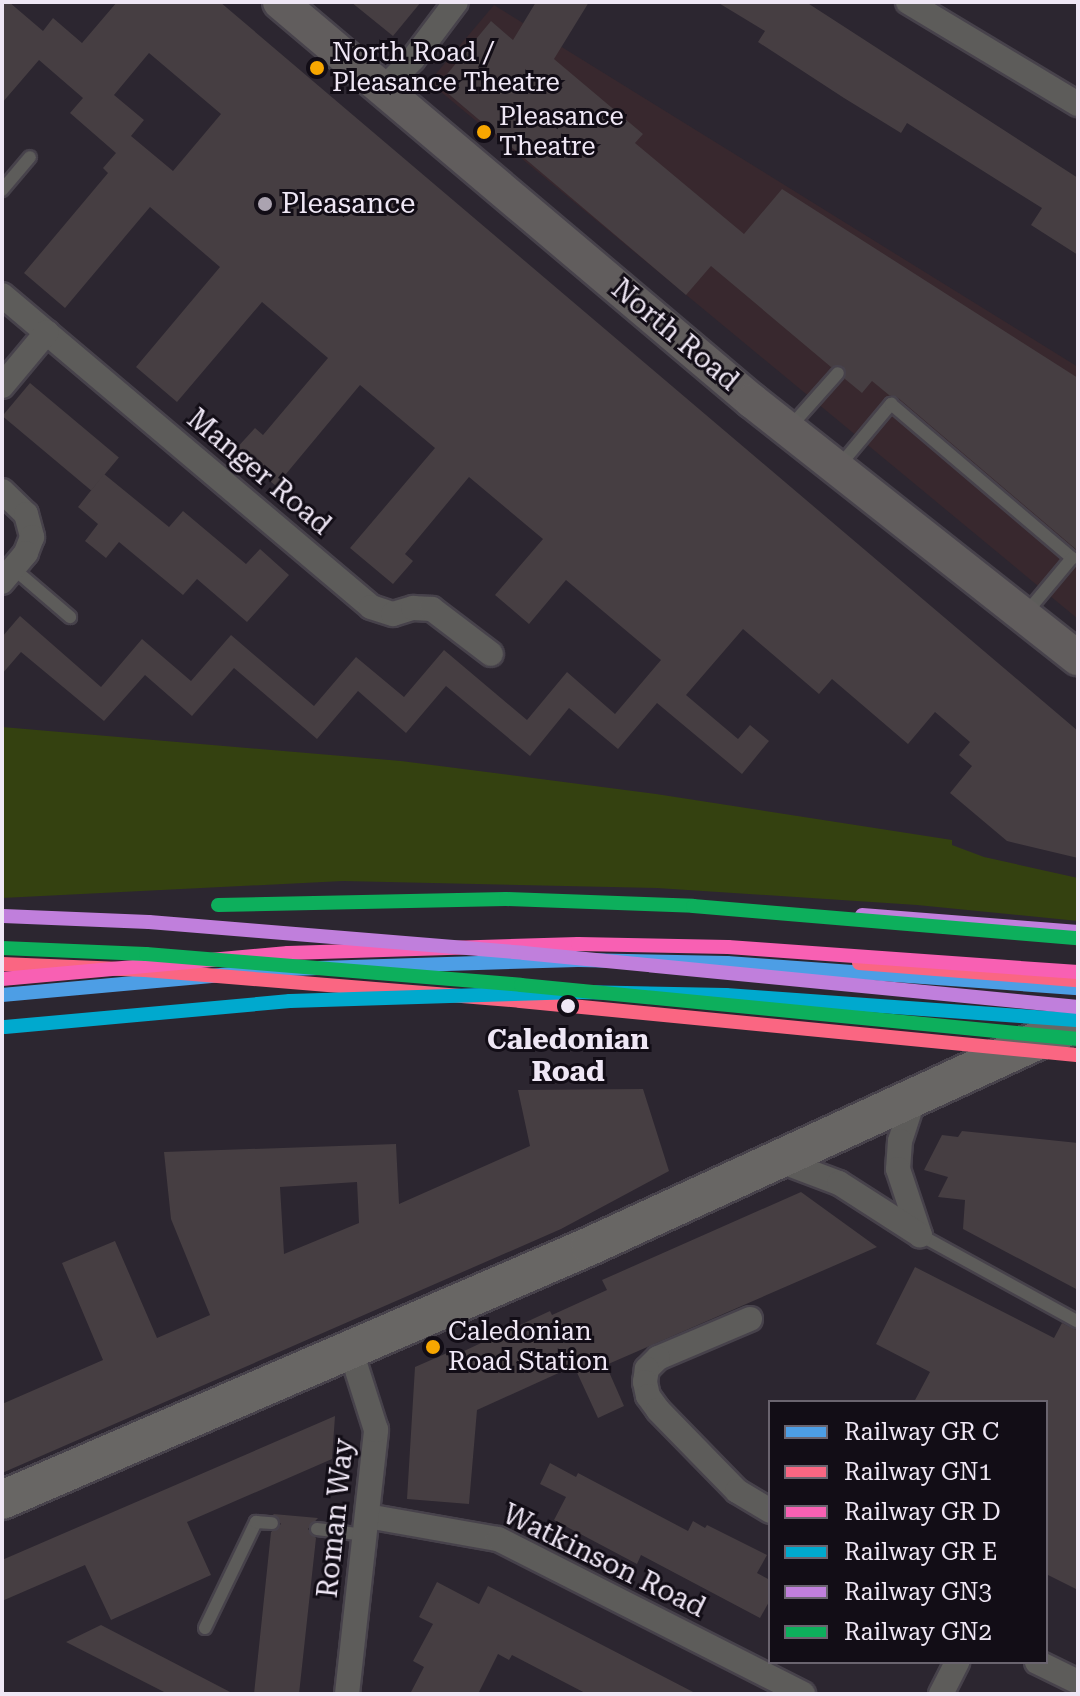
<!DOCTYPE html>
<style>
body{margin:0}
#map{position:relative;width:1080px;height:1696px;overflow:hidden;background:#2c2630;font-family:"Roboto Serif",serif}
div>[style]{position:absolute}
.industrial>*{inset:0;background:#38282e}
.green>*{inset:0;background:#344110}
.building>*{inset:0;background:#463e42;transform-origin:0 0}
.roads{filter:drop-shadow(2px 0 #47424b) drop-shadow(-2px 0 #47424b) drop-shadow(0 2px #47424b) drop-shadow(0 -2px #47424b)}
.lane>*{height:12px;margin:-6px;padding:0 6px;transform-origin:6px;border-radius:6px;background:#5d5c5a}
.street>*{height:24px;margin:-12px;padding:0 12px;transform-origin:12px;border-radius:12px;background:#5d5c5a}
.secondary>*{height:34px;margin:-17px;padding:0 17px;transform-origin:17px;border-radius:17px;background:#615d5d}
.primary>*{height:38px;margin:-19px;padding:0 19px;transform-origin:19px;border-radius:19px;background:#686664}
.rail-1>*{height:14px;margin:-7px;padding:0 7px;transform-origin:7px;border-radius:7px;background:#4d9ee5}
.rail-2>*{height:14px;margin:-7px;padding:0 7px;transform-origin:7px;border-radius:7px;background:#fa6682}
.rail-3>*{height:14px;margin:-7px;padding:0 7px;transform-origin:7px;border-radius:7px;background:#f860b3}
.rail-4>*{height:14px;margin:-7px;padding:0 7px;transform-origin:7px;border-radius:7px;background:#00a9ce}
.rail-5>*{height:14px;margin:-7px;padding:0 7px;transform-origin:7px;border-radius:7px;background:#c07fdc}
.rail-6>*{height:14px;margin:-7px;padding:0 7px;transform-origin:7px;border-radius:7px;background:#0daf5c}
.dots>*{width:22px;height:22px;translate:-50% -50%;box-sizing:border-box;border:4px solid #120d16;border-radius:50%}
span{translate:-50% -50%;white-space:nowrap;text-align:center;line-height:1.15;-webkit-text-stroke:6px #120d16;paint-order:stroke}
.bus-label{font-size:26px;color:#efe7f5}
.left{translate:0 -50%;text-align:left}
.poi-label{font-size:28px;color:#efe7f5}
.street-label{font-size:28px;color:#efe7f5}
.stop-label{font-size:28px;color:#efe7f5;font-weight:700}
.frame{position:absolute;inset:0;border:4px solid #efe7f5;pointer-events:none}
.legend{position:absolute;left:768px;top:1400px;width:280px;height:264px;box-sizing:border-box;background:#120d16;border:2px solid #6a646f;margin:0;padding:10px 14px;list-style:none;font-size:24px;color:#efe7f5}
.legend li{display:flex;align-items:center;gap:16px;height:40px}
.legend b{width:40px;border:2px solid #6a646f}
</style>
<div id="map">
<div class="industrial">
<div style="clip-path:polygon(494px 5px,1078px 367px,1078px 619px,429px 82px)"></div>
</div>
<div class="green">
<div style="clip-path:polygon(2px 727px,401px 761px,656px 794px,952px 840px,952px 845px,984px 857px,1078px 878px,1078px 921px,917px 905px,657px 888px,343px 881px,2px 898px)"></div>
</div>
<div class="building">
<div style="clip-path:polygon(evenodd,2px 2px,9px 2px,43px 31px,53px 18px,82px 43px,117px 2px,220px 2px,1078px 731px,1078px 858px,1007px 841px,950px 793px,972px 766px,959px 755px,970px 742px,935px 712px,908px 744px,832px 679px,819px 694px,743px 629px,686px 695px,738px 739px,750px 725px,769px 741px,742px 774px,657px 703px,618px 749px,569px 708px,530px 756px,446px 686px,406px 733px,358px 691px,317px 739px,234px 668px,192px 716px,145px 675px,104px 721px,21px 652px,2px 674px,2px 637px,20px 616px,101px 687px,142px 639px,191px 681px,231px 635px,314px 706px,356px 657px,404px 697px,444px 650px,527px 720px,567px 672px,615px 714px,661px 660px,566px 580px,529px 624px,495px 595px,543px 539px,469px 477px,405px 554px,413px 561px,393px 584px,350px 548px,435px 448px,360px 385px,276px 486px,234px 451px,255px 428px,263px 435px,328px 358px,262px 302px,177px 402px,136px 367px,220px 267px,150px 207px,65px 308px,24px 273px,108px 173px,103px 168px,116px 153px,70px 113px,83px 98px,39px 60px,2px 103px,2px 2px,149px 53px,221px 114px,173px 171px,131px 136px,144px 120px,114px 95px,149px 53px)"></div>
<div style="clip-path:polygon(351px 2px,421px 2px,393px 36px)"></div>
<div style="clip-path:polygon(536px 2px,589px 2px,554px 59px,643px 134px,635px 143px,744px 234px,782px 189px,1078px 378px,1078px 551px,897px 397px,889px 395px,872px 381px,862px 393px,845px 379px,843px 366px,831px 367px,711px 266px,686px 295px,438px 85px,491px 21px,513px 40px)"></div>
<div style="clip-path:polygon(717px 2px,806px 2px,1078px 178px,1078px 255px,1031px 225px,1042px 208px,907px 123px,901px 133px,844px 98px,758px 42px,765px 31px)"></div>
<div style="left:30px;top:383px;width:116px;height:43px;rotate:40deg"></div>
<div style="clip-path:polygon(104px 474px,169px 527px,183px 511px,246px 564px,260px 549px,289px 575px,247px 622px,197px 579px,183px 595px,119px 542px,106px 558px,85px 541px,98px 524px,78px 507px)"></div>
<div style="clip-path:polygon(evenodd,643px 1089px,669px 1171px,561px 1229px,2px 1473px,2px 1404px,103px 1360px,62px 1263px,115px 1241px,157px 1338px,210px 1315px,171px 1219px,164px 1152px,396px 1144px,399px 1204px,530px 1146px,518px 1090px,643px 1089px,357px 1182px,359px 1223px,284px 1254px,280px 1187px,357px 1182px)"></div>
<div style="clip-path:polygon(962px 1131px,1078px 1143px,1078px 1290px,963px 1229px,965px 1200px,938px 1197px,948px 1177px,924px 1170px,942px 1135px,958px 1137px)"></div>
<div style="clip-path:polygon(801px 1192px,877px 1247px,606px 1365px,624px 1406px,598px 1418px,574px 1366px,477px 1410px,469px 1504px,407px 1499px,415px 1367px,447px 1353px,449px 1358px,550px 1311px,552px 1315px,607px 1290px,602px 1280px)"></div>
<div style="clip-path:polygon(915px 1267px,1054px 1338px,1062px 1323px,1078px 1331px,1078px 1590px,1046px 1574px,1046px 1402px,914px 1402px,930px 1372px,876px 1344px)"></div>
<div style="clip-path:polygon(335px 1416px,332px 1459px,187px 1522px,211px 1575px,111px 1620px,85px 1565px,2px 1601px,2px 1560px)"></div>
<div style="clip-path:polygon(550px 1463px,576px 1477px,578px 1473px,688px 1531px,693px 1521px,705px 1528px,707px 1525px,767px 1555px,757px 1573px,770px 1580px,770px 1600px,760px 1618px,641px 1555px,637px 1564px,554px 1520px,566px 1497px,540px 1484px)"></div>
<div style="clip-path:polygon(273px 1514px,318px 1518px,308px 1529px,316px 1538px,299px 1694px,254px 1694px,271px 1532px,281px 1524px)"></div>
<div style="clip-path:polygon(437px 1582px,479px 1604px,488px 1586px,697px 1694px,587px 1694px,512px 1655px,509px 1660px,498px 1654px,478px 1694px,410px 1694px,424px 1667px,413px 1661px,433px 1624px,419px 1617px)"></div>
<div style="clip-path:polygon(101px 1625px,234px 1694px,168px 1694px,66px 1642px)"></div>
</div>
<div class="roads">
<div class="lane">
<div style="left:2px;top:190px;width:43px;rotate:-49.7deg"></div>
<div style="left:790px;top:427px;width:72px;rotate:-48.4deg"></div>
<div style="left:840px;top:465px;width:80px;rotate:-50.1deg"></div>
<div style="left:891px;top:404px;width:238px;rotate:40.4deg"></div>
<div style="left:1072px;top:558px;width:72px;rotate:129.9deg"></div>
<div style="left:14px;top:569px;width:74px;rotate:40.6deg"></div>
<div style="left:920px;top:1235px;width:180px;rotate:28.8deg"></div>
<div style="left:317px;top:1529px;width:48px;rotate:7.1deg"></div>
<div style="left:205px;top:1628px;width:118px;rotate:-64.3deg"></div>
<div style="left:256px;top:1522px;width:16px;rotate:4deg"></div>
</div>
<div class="street">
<div style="left:908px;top:2px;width:198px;rotate:31deg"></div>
<div style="left:383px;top:89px;width:42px;rotate:-45deg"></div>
<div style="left:413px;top:59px;width:71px;rotate:-53deg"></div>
<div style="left:2px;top:295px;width:483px;rotate:40.2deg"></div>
<div style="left:371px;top:607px;width:23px;rotate:18deg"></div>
<div style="left:393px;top:614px;width:21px;rotate:-17deg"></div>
<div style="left:413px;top:608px;width:19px;rotate:3deg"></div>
<div style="left:432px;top:609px;width:74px;rotate:37.3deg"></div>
<div style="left:2px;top:386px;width:70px;rotate:-50.2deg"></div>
<div style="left:2px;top:491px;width:33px;rotate:44deg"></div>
<div style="left:26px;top:514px;width:24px;rotate:75deg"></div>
<div style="left:32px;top:537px;width:17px;rotate:111deg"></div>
<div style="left:26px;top:553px;width:38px;rotate:130deg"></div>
<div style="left:914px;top:1098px;width:45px;rotate:108deg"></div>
<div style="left:900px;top:1141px;width:28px;rotate:94deg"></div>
<div style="left:898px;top:1169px;width:70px;rotate:71.6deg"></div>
<div style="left:778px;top:1160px;width:65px;rotate:20.7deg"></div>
<div style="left:839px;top:1183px;width:96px;rotate:32.7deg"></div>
<div style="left:750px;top:1319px;width:100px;rotate:157deg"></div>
<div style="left:658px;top:1358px;width:16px;rotate:135deg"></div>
<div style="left:647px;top:1369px;width:13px;rotate:99deg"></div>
<div style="left:645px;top:1382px;width:14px;rotate:78deg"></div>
<div style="left:648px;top:1396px;width:17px;rotate:54deg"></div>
<div style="left:658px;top:1410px;width:113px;rotate:45.7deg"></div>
<div style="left:737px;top:1491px;width:39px;rotate:31deg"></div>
<div style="left:367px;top:1516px;width:133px;rotate:10deg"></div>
<div style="left:498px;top:1539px;width:342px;rotate:26.9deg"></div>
<div style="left:1037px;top:1662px;width:46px;rotate:26deg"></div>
<div style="left:347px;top:1694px;width:266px;rotate:-83.7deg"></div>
<div style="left:376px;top:1430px;width:83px;rotate:-107.6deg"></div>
<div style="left:941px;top:1694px;width:36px;rotate:-63deg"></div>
</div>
<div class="secondary">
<div style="left:280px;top:2px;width:618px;rotate:40.21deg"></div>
<div style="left:752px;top:401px;width:415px;rotate:38.3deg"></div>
</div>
<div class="primary">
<div style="left:2px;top:1500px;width:641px;rotate:-23.36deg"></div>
<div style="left:590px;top:1246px;width:537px;rotate:-24.66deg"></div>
</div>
</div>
<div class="rail-1">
<div style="left:2px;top:995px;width:287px;rotate:-5.2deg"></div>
<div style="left:288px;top:969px;width:290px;rotate:-1.8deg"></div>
<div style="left:578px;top:960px;width:149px;rotate:1.2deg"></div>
<div style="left:727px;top:963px;width:352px;rotate:4.1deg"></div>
</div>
<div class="rail-2">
<div style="left:859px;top:963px;width:219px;rotate:4.5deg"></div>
<div style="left:2px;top:964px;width:143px;rotate:2.4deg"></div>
<div style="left:145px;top:970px;width:376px;rotate:4.7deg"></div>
<div style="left:520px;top:1001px;width:559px;rotate:5.55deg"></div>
</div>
<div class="rail-3">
<div style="left:2px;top:979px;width:287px;rotate:-5.2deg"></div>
<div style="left:288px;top:953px;width:290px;rotate:-1.8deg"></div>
<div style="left:578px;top:944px;width:150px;rotate:1.1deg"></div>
<div style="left:728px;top:947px;width:351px;rotate:4.1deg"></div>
</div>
<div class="rail-4">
<div style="left:5px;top:1027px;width:286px;rotate:-5.2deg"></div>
<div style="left:290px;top:1001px;width:288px;rotate:-1.8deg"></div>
<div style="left:578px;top:992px;width:148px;rotate:1.2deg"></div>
<div style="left:726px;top:995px;width:351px;rotate:4.1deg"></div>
</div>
<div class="rail-5">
<div style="left:862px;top:915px;width:217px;rotate:4.5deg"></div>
<div style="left:3px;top:916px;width:146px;rotate:2.4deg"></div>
<div style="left:149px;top:922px;width:376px;rotate:4.7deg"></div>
<div style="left:524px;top:953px;width:557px;rotate:5.57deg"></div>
</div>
<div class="rail-6">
<div style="left:218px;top:905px;width:288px;rotate:-1.2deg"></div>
<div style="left:506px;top:899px;width:187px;rotate:2.1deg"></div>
<div style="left:693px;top:906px;width:386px;rotate:4.8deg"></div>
<div style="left:2px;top:948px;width:144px;rotate:2.4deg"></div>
<div style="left:146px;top:954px;width:376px;rotate:4.7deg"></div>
<div style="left:521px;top:985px;width:560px;rotate:5.54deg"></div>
</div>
<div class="dots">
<div style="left:317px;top:68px;background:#f7a600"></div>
<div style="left:484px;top:132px;background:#f7a600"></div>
<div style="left:265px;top:204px;background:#aba3b0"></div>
<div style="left:568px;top:1006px;background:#efe7f5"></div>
<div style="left:433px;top:1347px;background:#f7a600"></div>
</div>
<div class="bus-label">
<span class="left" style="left:332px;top:68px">North Road /<br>Pleasance Theatre</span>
<span class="left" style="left:499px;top:132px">Pleasance<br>Theatre</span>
<span class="left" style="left:448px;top:1347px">Caledonian<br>Road Station</span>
</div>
<div class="poi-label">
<span class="left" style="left:281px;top:204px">Pleasance</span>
</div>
<div class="street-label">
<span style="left:675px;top:335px;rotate:40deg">North Road</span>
<span style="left:259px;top:472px;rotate:40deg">Manger Road</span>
<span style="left:336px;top:1518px;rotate:-84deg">Roman Way</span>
<span style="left:604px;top:1561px;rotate:26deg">Watkinson Road</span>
</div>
<div class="stop-label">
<span style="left:568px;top:1056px">Caledonian<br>Road</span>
</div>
<div class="frame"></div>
<ul class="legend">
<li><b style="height:10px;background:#4d9ee5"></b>Railway GR C</li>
<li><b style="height:10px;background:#fa6682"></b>Railway GN1</li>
<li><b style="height:10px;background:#f860b3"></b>Railway GR D</li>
<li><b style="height:10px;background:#00a9ce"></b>Railway GR E</li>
<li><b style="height:10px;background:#c07fdc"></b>Railway GN3</li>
<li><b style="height:10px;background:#0daf5c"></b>Railway GN2</li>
</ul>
</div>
